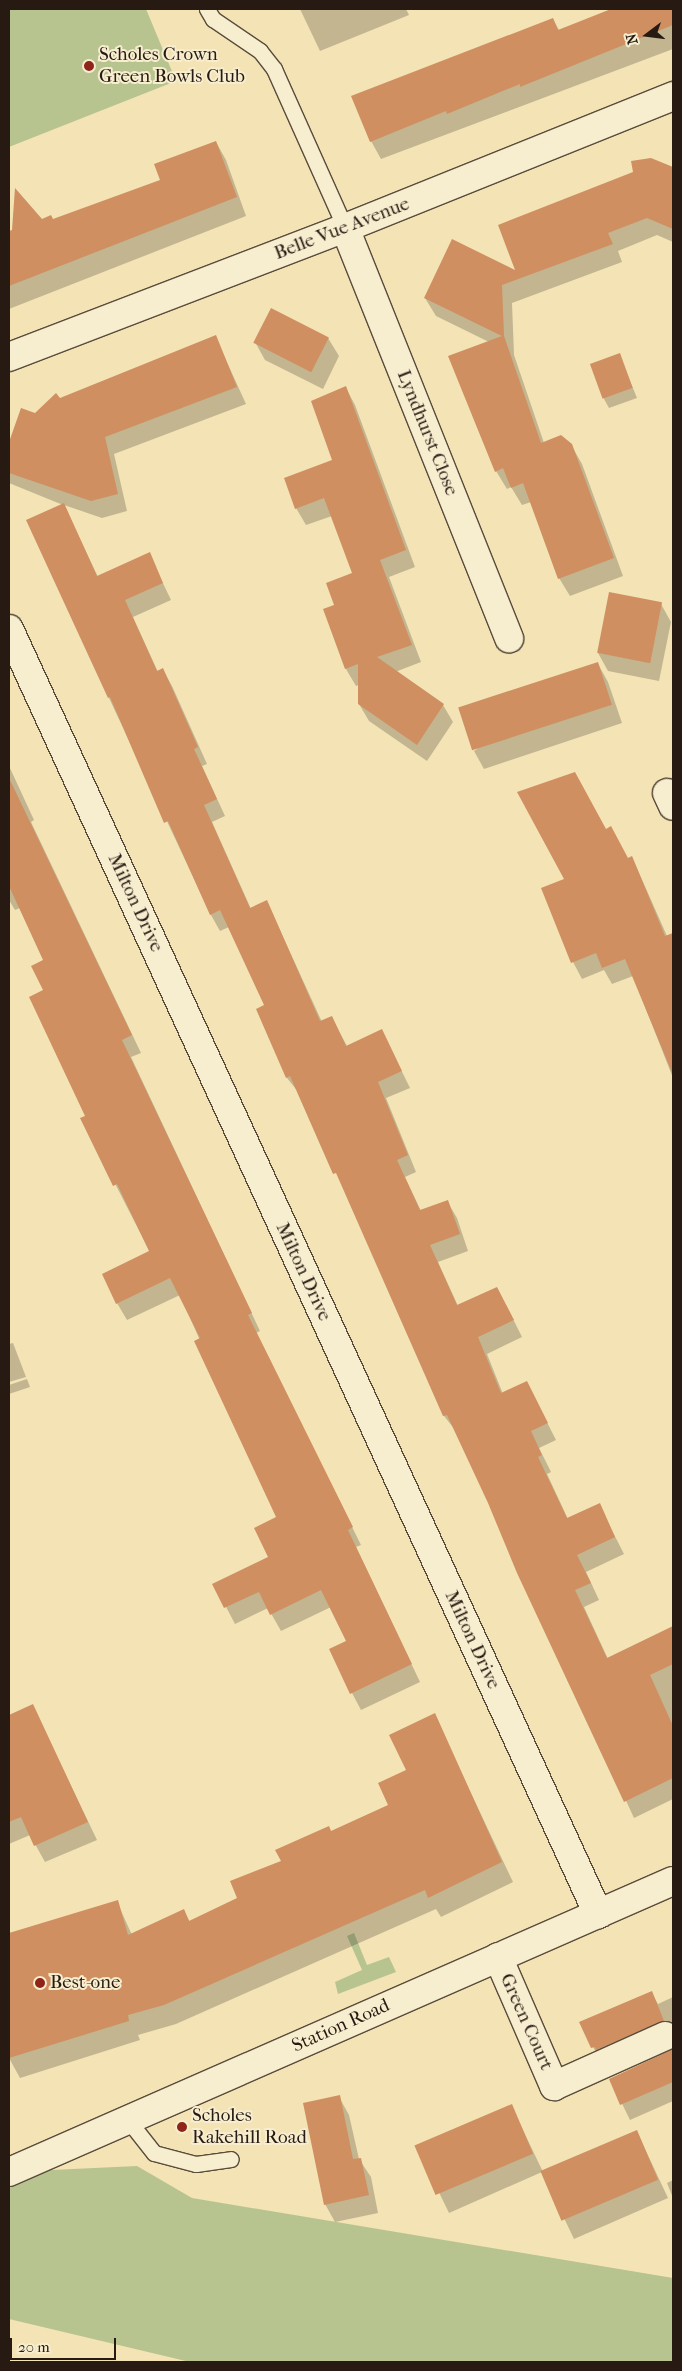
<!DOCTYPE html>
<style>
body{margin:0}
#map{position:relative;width:682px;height:2371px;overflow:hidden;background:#f3e3b5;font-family:"IM FELL French Canon",serif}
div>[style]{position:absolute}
.green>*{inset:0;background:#b8c48f}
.shadow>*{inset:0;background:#0003}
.building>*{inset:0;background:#cf8f61;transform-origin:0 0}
.roads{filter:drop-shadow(1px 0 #594c3b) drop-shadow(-1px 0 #594c3b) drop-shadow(0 1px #594c3b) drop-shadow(0 -1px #594c3b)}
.service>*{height:15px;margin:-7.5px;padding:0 7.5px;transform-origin:7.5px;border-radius:7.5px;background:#f7edcf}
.minor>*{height:28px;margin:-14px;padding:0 14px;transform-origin:14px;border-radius:14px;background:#f7edcf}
.tertiary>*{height:28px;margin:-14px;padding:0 14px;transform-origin:14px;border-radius:14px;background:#f7edcf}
.dots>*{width:14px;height:14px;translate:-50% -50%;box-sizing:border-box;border:2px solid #f7edcf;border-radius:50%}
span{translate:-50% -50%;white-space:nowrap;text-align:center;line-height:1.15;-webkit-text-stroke:4px #f7edcf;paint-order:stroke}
.poi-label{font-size:19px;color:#261a12}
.left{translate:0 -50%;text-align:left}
.street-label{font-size:19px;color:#261a12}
.frame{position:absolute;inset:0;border:10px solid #261a12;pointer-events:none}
.north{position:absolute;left:622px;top:10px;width:50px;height:50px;-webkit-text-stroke:4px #f7edcf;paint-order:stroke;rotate:255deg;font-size:14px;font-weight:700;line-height:20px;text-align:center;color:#261a12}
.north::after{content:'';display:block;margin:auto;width:18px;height:22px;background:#261a12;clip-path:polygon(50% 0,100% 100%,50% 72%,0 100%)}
.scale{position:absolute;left:10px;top:2338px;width:106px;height:22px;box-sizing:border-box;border:2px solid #261a12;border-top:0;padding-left:6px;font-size:15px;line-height:18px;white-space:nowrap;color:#261a12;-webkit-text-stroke:4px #f7edcf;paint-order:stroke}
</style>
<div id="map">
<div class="green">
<div style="clip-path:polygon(9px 9px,146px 9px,176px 81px,9px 147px)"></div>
<div style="clip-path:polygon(354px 1933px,367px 1965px,389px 1957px,396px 1972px,338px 1994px,335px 1982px,362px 1970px,347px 1936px)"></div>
<div style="clip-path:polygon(137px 2166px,192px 2198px,673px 2278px,673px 2362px,190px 2362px,9px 2319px,9px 2172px)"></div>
</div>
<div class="shadow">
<div style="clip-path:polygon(300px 9px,406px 9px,409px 15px,320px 51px)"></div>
<div style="clip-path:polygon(615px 9px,673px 9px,673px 49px,381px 159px,371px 141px,553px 19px,559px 30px)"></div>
<div style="clip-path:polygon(216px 142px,226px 160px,246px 216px,9px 309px,9px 232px,42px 220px,53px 220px,162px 181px)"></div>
<div style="clip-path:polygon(650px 159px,673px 169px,673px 242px,657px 235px,618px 251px,622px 262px,512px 303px,514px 355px,544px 443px,571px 445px,582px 464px,623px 576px,570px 596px,559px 578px,531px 502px,522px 505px,511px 487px,507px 489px,496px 471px,489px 342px,436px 316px,425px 298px,517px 272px)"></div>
<div style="clip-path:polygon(215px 336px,246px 404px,114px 454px,127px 511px,102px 518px,64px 505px,98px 577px,149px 554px,171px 600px,133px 617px,158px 672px,163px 670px,172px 686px,207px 764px,202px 766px,225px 816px,212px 822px,251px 909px,267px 902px,322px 1022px,332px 1018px,347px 1046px,382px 1031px,410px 1088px,386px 1098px,416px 1172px,405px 1177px,421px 1211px,447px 1201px,457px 1218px,468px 1251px,438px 1262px,458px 1306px,506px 1305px,522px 1337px,487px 1354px,503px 1394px,527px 1383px,556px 1440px,539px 1448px,551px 1472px,547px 1474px,568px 1519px,599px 1505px,624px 1554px,586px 1572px,599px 1600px,584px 1607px,608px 1659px,673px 1628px,673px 1799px,634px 1818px,456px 1431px,444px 1416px,345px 1190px,299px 1093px,287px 1078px,257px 1010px,266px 1006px,229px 927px,220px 931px,211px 915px,109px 698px,63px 505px,9px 483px,9px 446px,21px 410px,35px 414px,60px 399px)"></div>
<div style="clip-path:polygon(328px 338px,339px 356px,323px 389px,265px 360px,255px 342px)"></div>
<div style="clip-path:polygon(619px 354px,637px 398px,609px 408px,604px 399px)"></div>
<div style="clip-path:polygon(346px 388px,355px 405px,415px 567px,389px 577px,421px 662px,395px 672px,443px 705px,453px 722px,427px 761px,369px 721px,359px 704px,359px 685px,356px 686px,346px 669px,324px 610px,335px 606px,354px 574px,332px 516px,306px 525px,296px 508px,333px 461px)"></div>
<div style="clip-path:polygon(661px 604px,671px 622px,659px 681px,608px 671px,598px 653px)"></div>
<div style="clip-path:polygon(598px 664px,608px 682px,622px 723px,484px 769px,474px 751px)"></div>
<div style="clip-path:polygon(9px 766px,34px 820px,31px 822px,141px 1053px,131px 1057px,260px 1331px,256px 1333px,361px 1545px,356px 1547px,420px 1682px,361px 1710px,352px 1693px,347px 1642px,331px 1607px,281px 1631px,268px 1608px,235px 1624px,214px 1584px,270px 1557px,278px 1518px,180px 1295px,127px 1320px,117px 1303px,150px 1252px,82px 1119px,87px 1116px,45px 990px,45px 960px,20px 908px,15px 910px,9px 900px)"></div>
<div style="clip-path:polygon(606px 830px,628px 859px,632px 857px,667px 936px,670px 935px,673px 940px,673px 1078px,633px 976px,612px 984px,604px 970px,582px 979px,573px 962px)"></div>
<div style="clip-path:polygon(13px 1343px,26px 1377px,9px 1382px,9px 1344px)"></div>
<div style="clip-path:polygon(27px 1379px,30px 1387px,9px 1394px,9px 1385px)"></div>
<div style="clip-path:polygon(33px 1706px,97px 1840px,45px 1862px,30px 1835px,9px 1844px,9px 1712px,10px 1715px)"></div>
<div style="clip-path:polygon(434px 1715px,513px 1882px,441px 1917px,436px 1909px,176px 2024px,138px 2035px,140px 2040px,20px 2078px,9px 2058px,9px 1935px,117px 1902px,132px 1935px,184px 1911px,190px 1922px,238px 1899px,282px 1862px,331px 1832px,390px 1805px)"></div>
<div style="clip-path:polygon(651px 1992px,658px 2004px,673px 1997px,673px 2036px,601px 2063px,581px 2022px)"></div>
<div style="clip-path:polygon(673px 2051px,673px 2101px,630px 2120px,610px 2079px)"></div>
<div style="clip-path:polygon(339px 2097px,349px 2115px,359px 2159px,371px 2177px,378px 2213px,335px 2222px,325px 2204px)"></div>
<div style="clip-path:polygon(511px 2105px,543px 2172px,637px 2132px,668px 2198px,574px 2239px,542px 2172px,449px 2213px,417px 2147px)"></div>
<div style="clip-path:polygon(673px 2180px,673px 2198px,667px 2183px)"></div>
</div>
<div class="building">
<div style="clip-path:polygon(611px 9px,673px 9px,673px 25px,520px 87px,520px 84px,447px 114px,446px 111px,370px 142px,351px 96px,553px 18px,558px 30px)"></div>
<div style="clip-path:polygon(216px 141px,237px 197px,9px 286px,9px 231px,12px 230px,15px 188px,42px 219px,51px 215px,53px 219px,160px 180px,154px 164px)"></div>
<div style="clip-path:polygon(651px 158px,673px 167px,673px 229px,647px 218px,608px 233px,613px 244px,502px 285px,504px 336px,541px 443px,561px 435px,572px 444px,614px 558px,558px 579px,523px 483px,511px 488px,503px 468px,495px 472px,448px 356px,502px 336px,424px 298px,452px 239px,515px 270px,498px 225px,633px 172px,631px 161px)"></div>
<div style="left:271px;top:308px;width:65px;height:39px;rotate:27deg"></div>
<div style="clip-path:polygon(216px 335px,237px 387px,105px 437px,118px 494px,91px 501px,9px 473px,9px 442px,21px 408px,35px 413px,56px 393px,60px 398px)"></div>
<div style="left:620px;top:353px;width:37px;height:32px;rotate:70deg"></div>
<div style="clip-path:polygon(346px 386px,406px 550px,380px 560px,412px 645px,377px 657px,444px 704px,417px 745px,358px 704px,358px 664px,345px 669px,323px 609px,334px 605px,326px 583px,352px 573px,324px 498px,295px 509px,284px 478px,332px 460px,311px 401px)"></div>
<div style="clip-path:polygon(64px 503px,97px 576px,150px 552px,163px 583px,125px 600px,157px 671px,163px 668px,198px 747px,194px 749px,217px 799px,204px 805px,250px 908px,267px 900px,320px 1021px,332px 1016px,346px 1046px,382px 1029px,402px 1071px,378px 1082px,408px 1155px,397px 1160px,420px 1210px,448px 1200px,460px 1234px,430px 1245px,457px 1305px,497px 1287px,514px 1320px,478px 1337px,501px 1393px,527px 1381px,548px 1423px,531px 1431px,542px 1455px,538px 1457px,567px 1518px,600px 1503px,615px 1537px,577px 1555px,591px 1583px,575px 1590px,607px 1658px,673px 1626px,673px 1664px,650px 1675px,673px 1726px,673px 1778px,624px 1802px,517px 1573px,488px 1503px,447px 1415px,443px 1416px,336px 1173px,333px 1174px,290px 1076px,286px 1078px,256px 1009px,264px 1005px,220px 910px,210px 915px,168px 821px,164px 823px,110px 697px,108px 698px,26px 520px)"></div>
<div style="left:609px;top:592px;width:54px;height:62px;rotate:11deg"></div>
<div style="left:598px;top:662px;width:45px;height:147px;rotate:72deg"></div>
<div style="clip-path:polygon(575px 772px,606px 829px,611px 826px,628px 858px,632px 856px,665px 936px,673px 933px,673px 1075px,625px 959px,602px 968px,596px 953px,571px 963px,541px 888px,564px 879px,517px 792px)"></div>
<div style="clip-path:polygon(9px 778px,132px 1035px,122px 1040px,252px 1313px,248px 1315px,353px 1527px,348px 1530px,412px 1664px,350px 1694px,329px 1649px,346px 1641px,321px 1590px,270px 1615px,259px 1592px,224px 1608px,212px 1584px,268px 1557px,254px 1528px,276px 1517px,194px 1341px,200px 1338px,170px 1278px,116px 1304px,102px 1274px,149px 1251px,117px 1184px,113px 1186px,80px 1118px,85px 1116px,29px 997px,43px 990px,31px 966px,43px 960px,9px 886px)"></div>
<div style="clip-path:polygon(33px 1704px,88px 1822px,34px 1846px,21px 1817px,9px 1822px,9px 1715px)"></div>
<div style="clip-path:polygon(435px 1713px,502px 1862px,428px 1898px,425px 1890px,164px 2005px,128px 2015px,129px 2021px,9px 2058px,9px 1933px,118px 1900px,128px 1935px,184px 1909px,189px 1921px,237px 1898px,230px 1881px,281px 1861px,275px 1850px,329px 1826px,331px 1831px,388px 1805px,378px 1783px,406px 1770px,389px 1735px)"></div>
<div style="clip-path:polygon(652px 1991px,664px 2021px,596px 2050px,595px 2047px,591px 2048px,579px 2022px)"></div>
<div style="clip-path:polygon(673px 2049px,673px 2082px,620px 2105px,609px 2079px)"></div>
<div style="clip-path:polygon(340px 2095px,353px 2159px,361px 2158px,369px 2195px,324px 2205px,303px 2103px)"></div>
<div style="left:512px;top:2104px;width:54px;height:106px;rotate:67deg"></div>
<div style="left:637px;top:2130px;width:54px;height:105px;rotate:67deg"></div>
</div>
<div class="roads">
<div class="service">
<div style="left:207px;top:9px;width:12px;rotate:59deg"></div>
<div style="left:213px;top:19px;width:57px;rotate:34.2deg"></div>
<div style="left:260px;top:51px;width:23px;rotate:52deg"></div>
<div style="left:274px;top:69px;width:174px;rotate:65.9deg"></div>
<div style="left:128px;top:2120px;width:42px;rotate:51.8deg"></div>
<div style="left:154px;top:2153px;width:43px;rotate:14.7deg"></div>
<div style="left:196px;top:2164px;width:35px;rotate:-8deg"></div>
</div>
<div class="minor">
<div style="left:345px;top:228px;width:442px;rotate:68.2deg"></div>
<div style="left:9px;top:357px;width:360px;rotate:-21deg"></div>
<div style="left:345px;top:228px;width:354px;rotate:-21.9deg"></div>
<div style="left:9px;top:629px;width:1414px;rotate:65.37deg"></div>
<div style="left:667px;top:793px;width:14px;rotate:65deg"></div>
<div style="left:498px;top:1957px;width:141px;rotate:66.5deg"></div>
<div style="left:554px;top:2086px;width:122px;rotate:-24.2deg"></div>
</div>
<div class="tertiary">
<div style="left:9px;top:2172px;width:725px;rotate:-23.67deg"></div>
</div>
</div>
<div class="dots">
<div style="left:89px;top:66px;background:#8f2418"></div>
<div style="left:40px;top:1983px;background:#8f2418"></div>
<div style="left:182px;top:2127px;background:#8f2418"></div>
</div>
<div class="poi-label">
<span class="left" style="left:99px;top:66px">Scholes Crown<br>Green Bowls Club</span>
<span class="left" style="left:50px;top:1983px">Best-one</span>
<span class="left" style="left:192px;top:2127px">Scholes<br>Rakehill Road</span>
</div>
<div class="street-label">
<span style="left:342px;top:229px;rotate:-21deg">Belle Vue Avenue</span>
<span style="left:427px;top:433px;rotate:68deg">Lyndhurst Close</span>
<span style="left:135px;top:903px;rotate:65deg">Milton Drive</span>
<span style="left:303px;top:1272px;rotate:65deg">Milton Drive</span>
<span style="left:472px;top:1640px;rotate:65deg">Milton Drive</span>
<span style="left:526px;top:2022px;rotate:66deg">Green Court</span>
<span style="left:341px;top:2026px;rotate:-24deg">Station Road</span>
</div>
<div class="frame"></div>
<div class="north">N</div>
<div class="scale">20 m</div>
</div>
